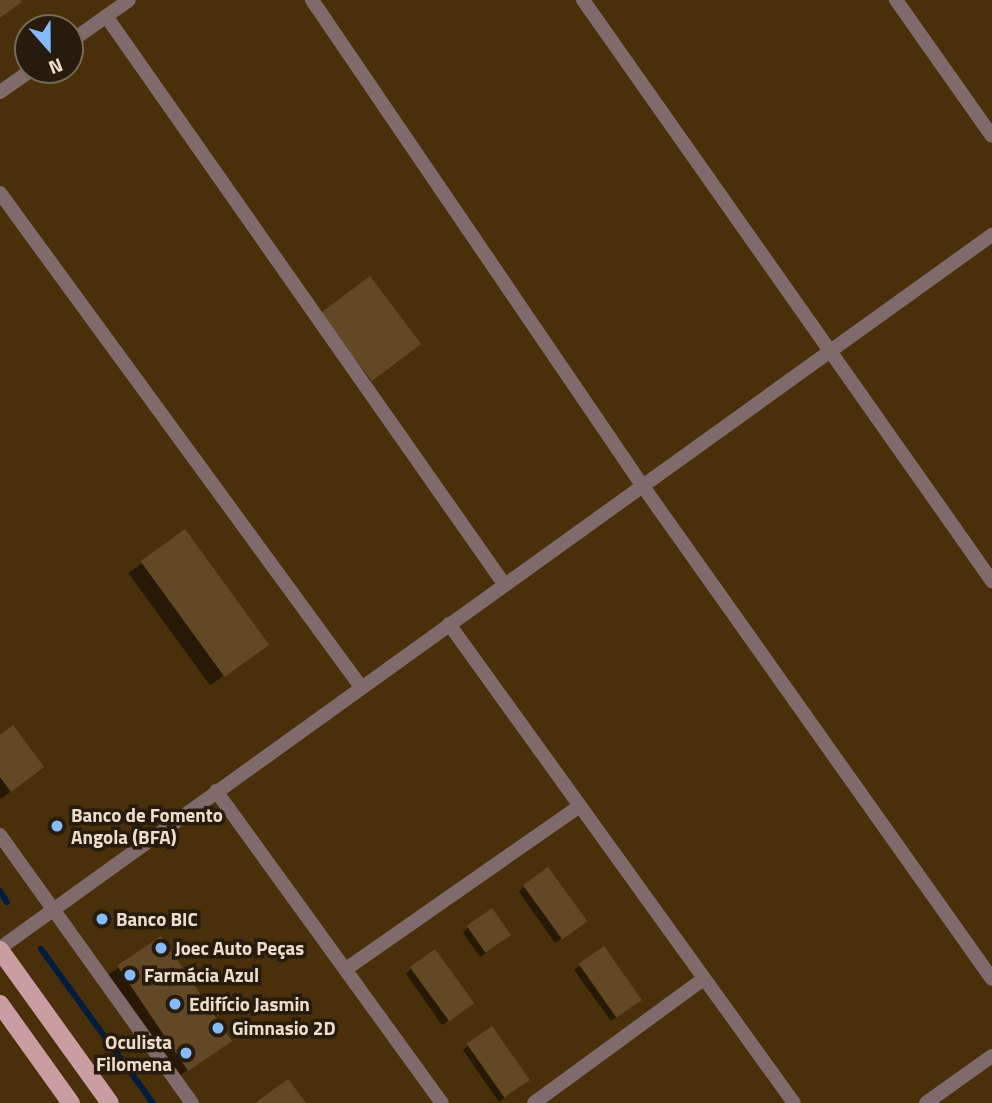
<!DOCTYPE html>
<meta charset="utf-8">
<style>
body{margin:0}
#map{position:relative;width:992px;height:1103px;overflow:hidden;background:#49300b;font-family:"Titillium Web",sans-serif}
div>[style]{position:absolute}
.shadow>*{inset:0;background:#0007;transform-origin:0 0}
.stream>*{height:6px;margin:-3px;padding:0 3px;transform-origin:3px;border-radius:3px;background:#001c3e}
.building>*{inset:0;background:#634826;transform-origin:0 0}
.minor>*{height:14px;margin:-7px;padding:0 7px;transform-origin:7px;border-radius:7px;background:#806a6c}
.primary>*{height:18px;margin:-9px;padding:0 9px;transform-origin:9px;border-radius:9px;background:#c99da1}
.dots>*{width:19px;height:19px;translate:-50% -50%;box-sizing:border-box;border:4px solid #261b0c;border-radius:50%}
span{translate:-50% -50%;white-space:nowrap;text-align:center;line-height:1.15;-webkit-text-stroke:7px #261b0c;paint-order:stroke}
.poi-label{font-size:19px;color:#eddecb;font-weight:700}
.left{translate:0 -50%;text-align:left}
.right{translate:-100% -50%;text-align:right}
.north{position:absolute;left:14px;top:14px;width:70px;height:70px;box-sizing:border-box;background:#261b0c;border:2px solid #766958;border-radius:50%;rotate:159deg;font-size:19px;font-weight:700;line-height:28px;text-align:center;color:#eddecb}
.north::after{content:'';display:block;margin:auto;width:24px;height:32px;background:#84bcfb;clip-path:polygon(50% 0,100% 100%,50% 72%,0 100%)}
</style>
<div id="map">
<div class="shadow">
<div style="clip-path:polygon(313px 323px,419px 344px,362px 388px)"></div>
<div style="left:185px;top:532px;width:139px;height:70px;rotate:54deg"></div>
<div style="clip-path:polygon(0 737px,41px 767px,1px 799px,0 797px)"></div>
<div style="clip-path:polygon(524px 886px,579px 926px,555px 943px,519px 892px)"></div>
<div style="clip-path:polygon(468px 927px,504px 940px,480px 957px,463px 933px)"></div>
<div style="left:161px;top:939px;width:124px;height:68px;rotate:56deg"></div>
<div style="clip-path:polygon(580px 965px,635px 1005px,611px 1021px,574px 970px)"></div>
<div style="clip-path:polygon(411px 968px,466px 1008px,442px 1025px,406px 974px)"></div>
<div style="clip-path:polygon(468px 1045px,523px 1085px,499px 1102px,463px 1050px)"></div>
</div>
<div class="stream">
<div style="left:0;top:891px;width:13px;rotate:58deg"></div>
<div style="left:41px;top:949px;width:190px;rotate:54deg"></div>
</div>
<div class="building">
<div style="clip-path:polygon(0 0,20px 0,22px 2px,0 18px)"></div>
<div style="left:370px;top:276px;width:85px;height:62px;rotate:53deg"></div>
<div style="left:185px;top:529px;width:143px;height:55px;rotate:54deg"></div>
<div style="clip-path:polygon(13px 725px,44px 767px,11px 792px,0 777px,0 735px)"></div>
<div style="left:548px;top:867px;width:67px;height:31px;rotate:54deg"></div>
<div style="left:492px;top:908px;width:33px;height:31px;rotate:55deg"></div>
<div style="left:161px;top:936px;width:127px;height:53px;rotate:56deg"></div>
<div style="left:604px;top:946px;width:66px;height:31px;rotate:55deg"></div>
<div style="left:435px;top:949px;width:67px;height:31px;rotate:54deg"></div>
<div style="left:492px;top:1026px;width:66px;height:31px;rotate:55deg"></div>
<div style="clip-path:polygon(288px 1079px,306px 1103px,255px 1103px)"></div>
</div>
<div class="minor">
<div style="left:312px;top:0;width:587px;rotate:55.77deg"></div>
<div style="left:642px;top:485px;width:605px;rotate:54.68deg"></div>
<div style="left:583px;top:0;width:711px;rotate:54.86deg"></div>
<div style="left:896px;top:0;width:166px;rotate:54.8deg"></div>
<div style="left:106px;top:16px;width:694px;rotate:54.98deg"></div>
<div style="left:70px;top:42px;width:72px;rotate:-35.4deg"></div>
<div style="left:0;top:92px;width:38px;rotate:-35deg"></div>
<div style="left:0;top:193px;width:612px;rotate:53.84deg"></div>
<div style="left:449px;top:624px;width:590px;rotate:54.24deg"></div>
<div style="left:216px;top:791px;width:385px;rotate:54.1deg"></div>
<div style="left:0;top:835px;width:330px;rotate:54.4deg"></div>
<div style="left:0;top:948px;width:1222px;rotate:-35.71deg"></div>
<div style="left:346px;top:969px;width:282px;rotate:-34.9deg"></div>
<div style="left:534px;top:1103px;width:208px;rotate:-36.2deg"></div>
<div style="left:926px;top:1103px;width:81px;rotate:-35.5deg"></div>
</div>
<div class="primary">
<div style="left:0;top:950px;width:188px;rotate:54.3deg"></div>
<div style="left:0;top:1004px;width:122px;rotate:54.4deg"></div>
</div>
<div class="dots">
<div style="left:57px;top:826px;background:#84bcfb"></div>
<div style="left:102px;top:919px;background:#84bcfb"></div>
<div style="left:161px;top:948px;background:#84bcfb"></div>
<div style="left:130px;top:975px;background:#84bcfb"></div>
<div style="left:175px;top:1004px;background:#84bcfb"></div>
<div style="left:218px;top:1028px;background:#84bcfb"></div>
<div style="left:186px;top:1053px;background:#84bcfb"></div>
</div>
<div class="poi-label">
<span class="left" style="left:71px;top:826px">Banco de Fomento<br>Angola (BFA)</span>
<span class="left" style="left:116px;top:919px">Banco BIC</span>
<span class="left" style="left:175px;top:948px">Joec Auto Peças</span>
<span class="left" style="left:144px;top:975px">Farmácia Azul</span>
<span class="left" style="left:189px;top:1004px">Edifício Jasmin</span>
<span class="left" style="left:232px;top:1028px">Gimnasio 2D</span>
<span class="right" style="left:172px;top:1053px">Oculista<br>Filomena</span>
</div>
<div class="north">N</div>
</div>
